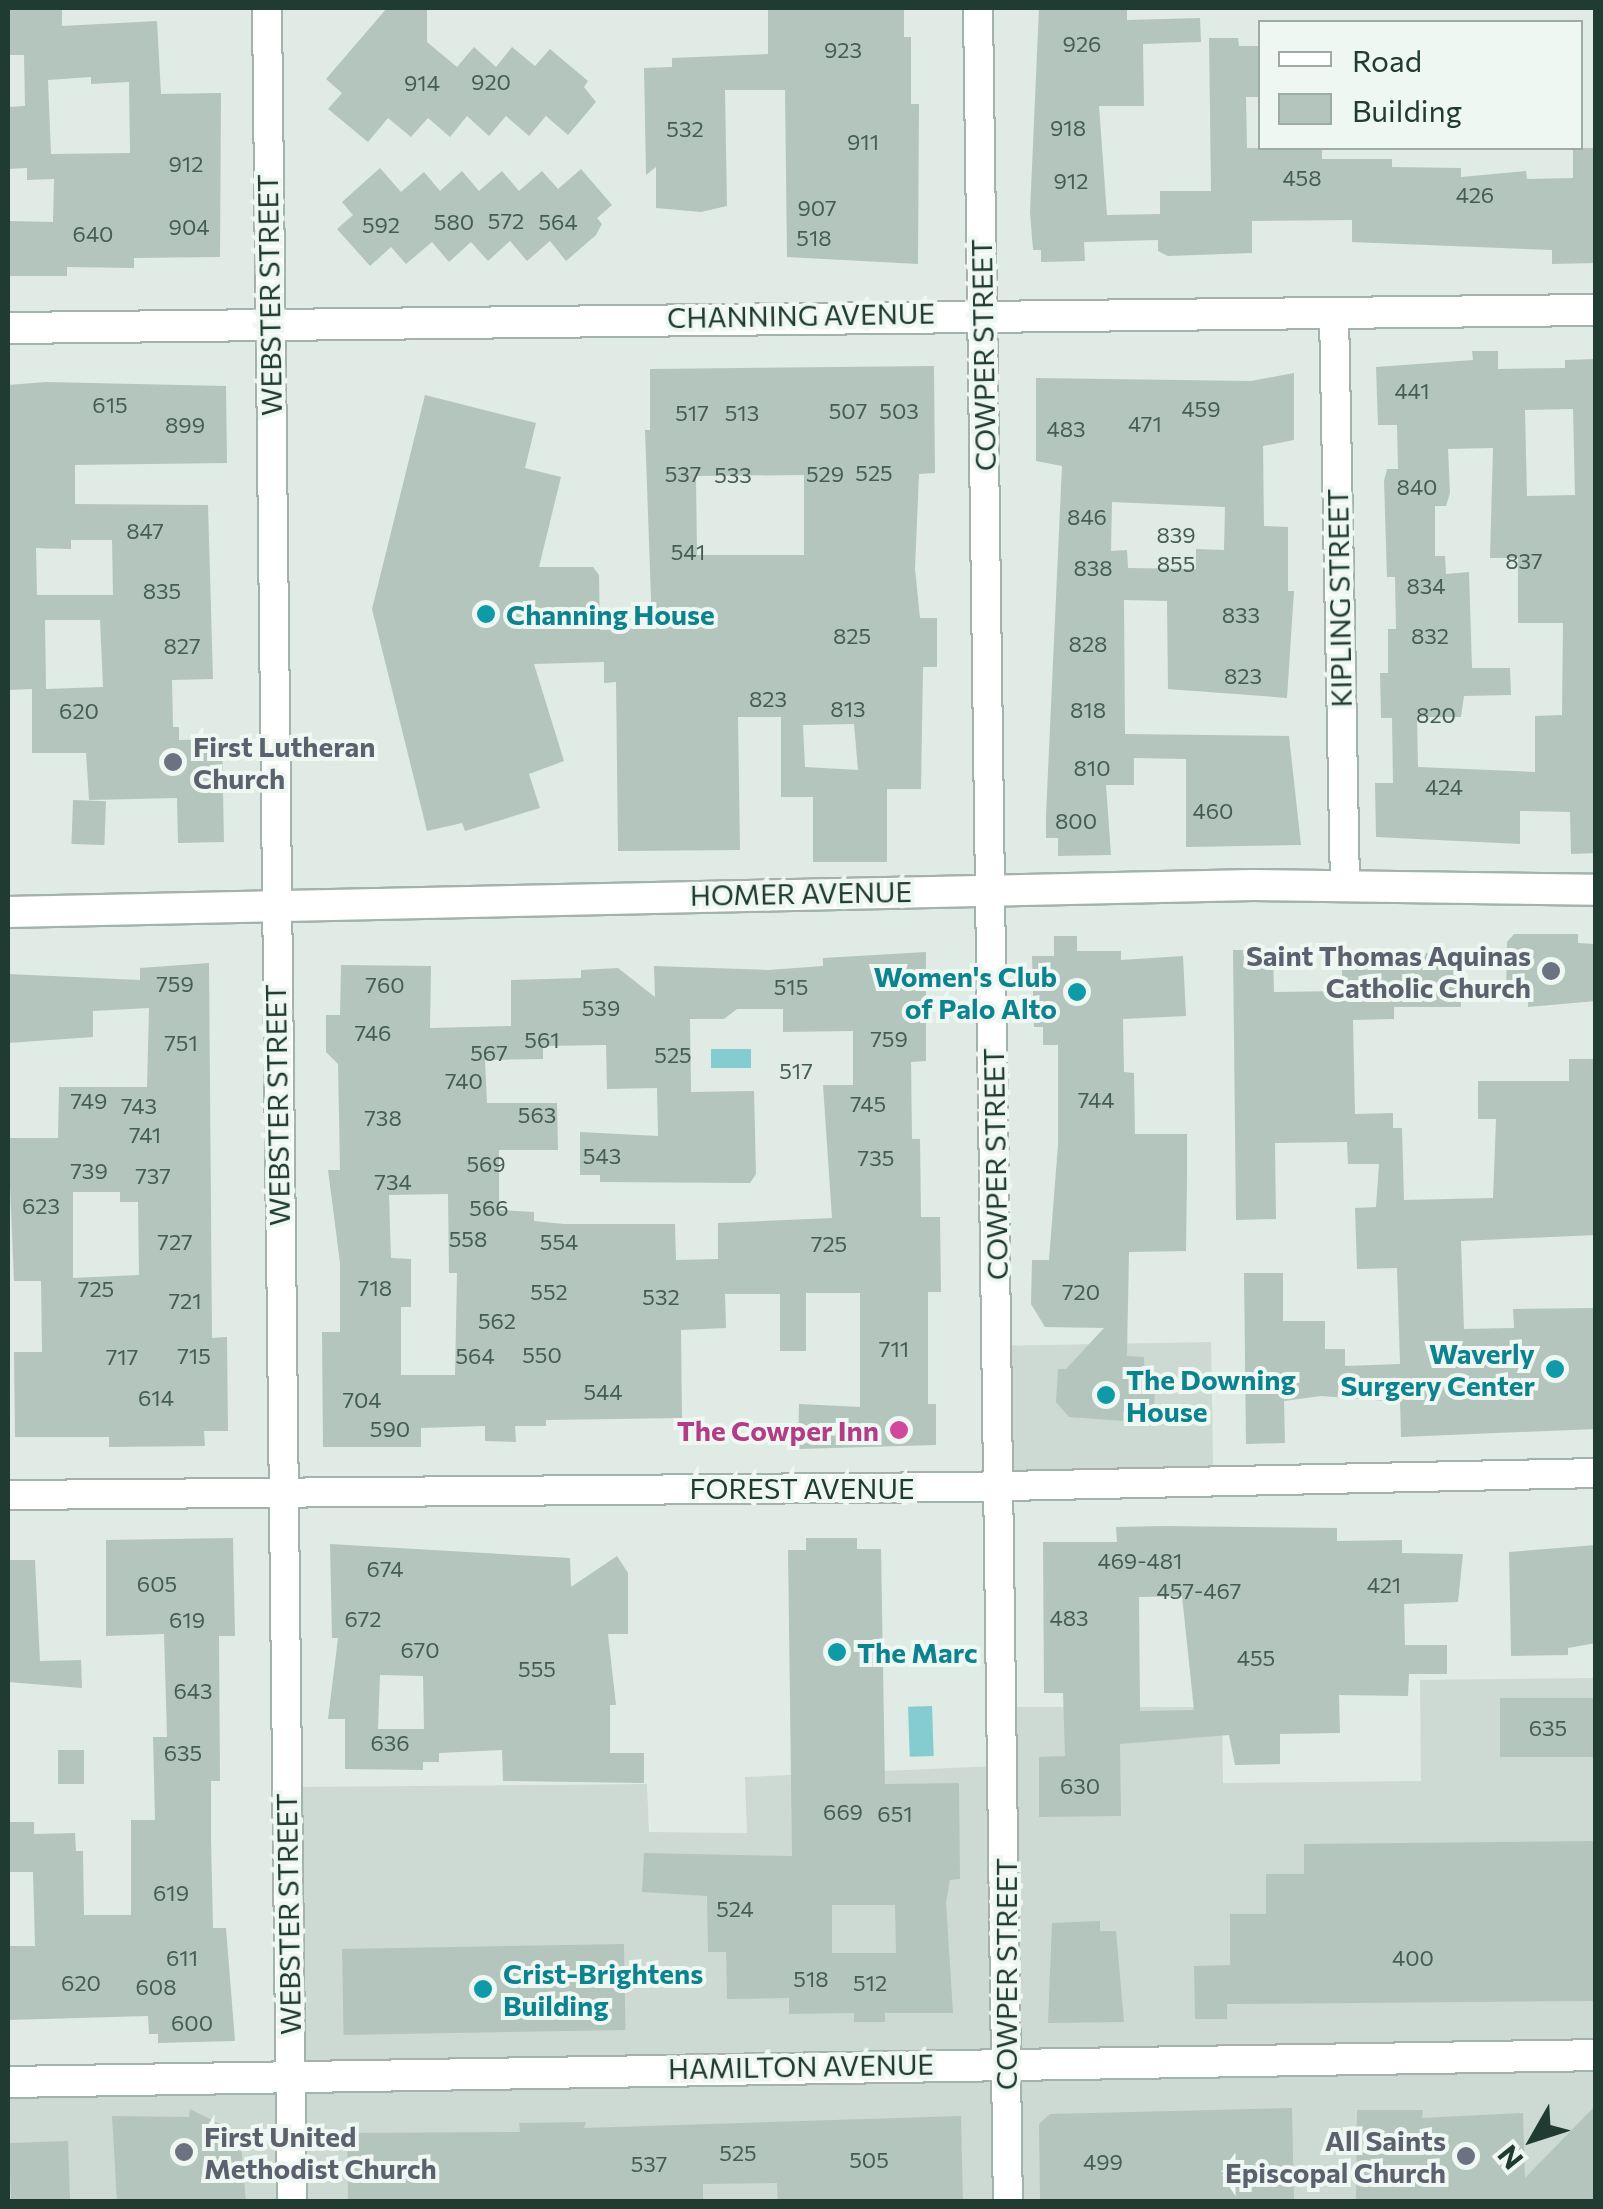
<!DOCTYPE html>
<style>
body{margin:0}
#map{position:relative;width:1603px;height:2209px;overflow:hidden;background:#dfebe4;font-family:Commissioner,sans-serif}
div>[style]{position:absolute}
.built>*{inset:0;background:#cddad3;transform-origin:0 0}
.water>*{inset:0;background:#85ccd1;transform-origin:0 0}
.building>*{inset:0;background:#b4c5bd;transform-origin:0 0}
.roads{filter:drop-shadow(2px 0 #a2b3ab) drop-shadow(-2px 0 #a2b3ab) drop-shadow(0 2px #a2b3ab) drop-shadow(0 -2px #a2b3ab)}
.street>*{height:28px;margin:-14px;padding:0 14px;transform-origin:14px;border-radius:14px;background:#fff}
.secondary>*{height:30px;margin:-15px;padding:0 15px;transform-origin:15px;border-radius:15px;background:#fff}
.dots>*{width:28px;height:28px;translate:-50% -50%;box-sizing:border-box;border:5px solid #eff7f3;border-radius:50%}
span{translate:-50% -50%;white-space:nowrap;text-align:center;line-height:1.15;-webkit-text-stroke:8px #eff7f3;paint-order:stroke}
.number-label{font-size:22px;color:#455e54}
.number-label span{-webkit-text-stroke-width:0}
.street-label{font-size:28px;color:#203b31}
.culture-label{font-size:28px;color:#0d838f;font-weight:700}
.left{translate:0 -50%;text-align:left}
.right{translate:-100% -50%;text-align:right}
.worship-label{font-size:28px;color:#5b616d;font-weight:700}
.hotel-label{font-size:28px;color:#b23c85;font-weight:700}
.frame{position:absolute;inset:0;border:10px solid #203b31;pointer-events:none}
.legend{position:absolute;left:1258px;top:20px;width:325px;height:130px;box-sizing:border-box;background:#eff7f3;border:2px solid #9caca5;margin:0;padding:12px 18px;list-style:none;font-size:30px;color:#203b31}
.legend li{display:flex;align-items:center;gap:20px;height:50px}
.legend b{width:50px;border:2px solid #9caca5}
.north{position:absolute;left:1483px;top:2089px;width:100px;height:100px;-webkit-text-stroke:8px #eff7f3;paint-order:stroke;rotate:231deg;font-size:28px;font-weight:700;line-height:40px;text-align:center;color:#203b31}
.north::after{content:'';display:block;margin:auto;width:35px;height:45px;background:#203b31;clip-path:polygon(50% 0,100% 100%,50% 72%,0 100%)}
</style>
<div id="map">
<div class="built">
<div style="left:1211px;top:1342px;width:139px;height:209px;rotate:89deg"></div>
<div style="clip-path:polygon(1595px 1678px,1595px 2201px,8px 2201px,8px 2078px,297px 2074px,293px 1787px,647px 1784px,649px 1832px,747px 1833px,745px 1777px,997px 1766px,998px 1707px,1222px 1707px,1223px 1783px,1421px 1781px,1420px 1680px)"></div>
</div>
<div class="water">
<div style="left:711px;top:1049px;width:40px;height:19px"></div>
<div style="left:932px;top:1706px;width:50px;height:24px;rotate:88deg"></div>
</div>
<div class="building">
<div style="clip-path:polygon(evenodd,8px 8px,62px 8px,62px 26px,157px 21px,161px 94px,221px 93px,220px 257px,134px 258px,134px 268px,67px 267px,67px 276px,8px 276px,8px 221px,53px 222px,54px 179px,27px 180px,27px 168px,8px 169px,8px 107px,25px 106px,24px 55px,8px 55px,8px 8px,91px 77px,91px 84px,129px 82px,130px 153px,51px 154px,48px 80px,91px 77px)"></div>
<div style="clip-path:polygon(387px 8px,427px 8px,427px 42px,457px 67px,474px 47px,496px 67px,512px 47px,535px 66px,550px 49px,588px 81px,584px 87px,596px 102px,568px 135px,546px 116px,529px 136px,506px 116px,489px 136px,467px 116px,450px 137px,428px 118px,411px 137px,388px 118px,368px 142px,328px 109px,342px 93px,326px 79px)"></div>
<div style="clip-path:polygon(768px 8px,904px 8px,904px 37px,911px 37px,911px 104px,919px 104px,918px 264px,787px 257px,785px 90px,725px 90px,727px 206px,701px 212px,656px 208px,656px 167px,646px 175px,644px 68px,672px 67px,672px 58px,768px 54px)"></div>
<div style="clip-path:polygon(1039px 8px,1127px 8px,1127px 20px,1200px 18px,1201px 42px,1143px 44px,1144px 106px,1099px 106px,1107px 215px,1160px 214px,1160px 191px,1211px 191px,1209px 38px,1238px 38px,1239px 46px,1260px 46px,1260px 97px,1246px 97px,1247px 148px,1322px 149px,1322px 159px,1392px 159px,1392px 167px,1461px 168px,1461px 177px,1526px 171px,1527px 179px,1573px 178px,1573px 148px,1596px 148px,1596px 263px,1552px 264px,1552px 250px,1352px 242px,1352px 220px,1252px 221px,1252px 253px,1168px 256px,1158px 251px,1158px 240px,1084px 242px,1085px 261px,1041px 262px,1041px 250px,1033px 250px,1030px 212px)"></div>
<div style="clip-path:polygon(380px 168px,401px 192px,424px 172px,440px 191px,462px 171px,479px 191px,502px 171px,519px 191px,542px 171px,558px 189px,581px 169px,612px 205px,597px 218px,602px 224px,596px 235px,566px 261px,550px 241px,527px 261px,510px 241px,488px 261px,471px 242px,449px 262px,432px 242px,406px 264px,391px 247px,370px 266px,337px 229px,353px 215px,342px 202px)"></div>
<div style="clip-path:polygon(evenodd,1472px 351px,1498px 351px,1498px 369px,1565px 368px,1565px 360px,1596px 359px,1596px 853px,1571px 854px,1570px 812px,1520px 811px,1520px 844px,1376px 837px,1375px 783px,1393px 783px,1392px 718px,1381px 718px,1380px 673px,1388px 673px,1388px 629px,1396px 629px,1395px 577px,1387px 577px,1384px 481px,1387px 469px,1398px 469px,1397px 425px,1378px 425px,1376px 367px,1473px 360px,1472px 351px,1573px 409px,1575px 495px,1527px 496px,1525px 410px,1573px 409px,1472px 351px,1493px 448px,1490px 558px,1518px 558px,1518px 623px,1563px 623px,1562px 715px,1535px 716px,1535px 772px,1418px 767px,1417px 717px,1461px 717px,1464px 696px,1511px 695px,1510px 668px,1472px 668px,1469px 572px,1446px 574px,1445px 556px,1435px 556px,1435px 506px,1446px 506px,1450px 493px,1448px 449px,1493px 448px)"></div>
<div style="clip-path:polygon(evenodd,934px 366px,935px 473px,919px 474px,915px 569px,920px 618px,937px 618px,937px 667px,923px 667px,921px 789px,887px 789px,887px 862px,813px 862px,813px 797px,781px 797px,781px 717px,738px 717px,740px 850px,618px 851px,616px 682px,604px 683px,604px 662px,534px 664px,564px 761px,529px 774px,540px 808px,465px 831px,462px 823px,427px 831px,372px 609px,425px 395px,536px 423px,525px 468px,561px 477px,539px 567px,593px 567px,599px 575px,600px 630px,606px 630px,652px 626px,645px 430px,650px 430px,650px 369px,934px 366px,804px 475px,804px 555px,697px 555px,696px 476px,804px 475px,934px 366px,854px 724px,858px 770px,805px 767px,803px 725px,854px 724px)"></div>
<div style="clip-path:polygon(evenodd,1294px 373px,1294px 440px,1263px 446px,1264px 526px,1288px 527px,1288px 591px,1294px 591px,1287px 698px,1168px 689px,1167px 601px,1124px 600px,1125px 734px,1289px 736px,1301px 845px,1186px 847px,1186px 759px,1134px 758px,1134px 785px,1106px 785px,1111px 855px,1058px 856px,1058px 838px,1046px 838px,1046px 815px,1062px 466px,1036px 461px,1036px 378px,1251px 381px,1294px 373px,1112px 502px,1225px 507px,1224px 550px,1196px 549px,1196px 569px,1128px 568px,1127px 550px,1111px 551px,1112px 502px)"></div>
<div style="clip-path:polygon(evenodd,46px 382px,226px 386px,227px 463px,75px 465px,75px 504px,208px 505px,213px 679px,172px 680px,173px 727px,179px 727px,179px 740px,222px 739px,224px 842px,178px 843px,177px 798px,89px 800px,86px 753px,32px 753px,32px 689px,8px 690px,8px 385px,46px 382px,71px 540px,112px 540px,113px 595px,37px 595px,36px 548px,71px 549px,71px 540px,46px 382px,45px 620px,100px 620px,103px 687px,46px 689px,45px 620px)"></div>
<div style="left:73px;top:800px;width:33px;height:44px;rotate:2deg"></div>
<div style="clip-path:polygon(1514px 934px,1578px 934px,1578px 943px,1596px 944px,1596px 1001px,1528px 1007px,1528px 999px,1506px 999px,1507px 942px)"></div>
<div style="clip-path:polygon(1054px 936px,1077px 936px,1077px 951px,1121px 951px,1121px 960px,1183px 956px,1186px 1016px,1123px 1019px,1124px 1072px,1134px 1073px,1135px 1134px,1187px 1134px,1187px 1176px,1186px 1251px,1129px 1252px,1127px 1356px,1144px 1357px,1145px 1387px,1155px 1387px,1154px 1410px,1123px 1412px,1123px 1421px,1069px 1417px,1056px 1402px,1058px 1369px,1066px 1369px,1104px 1328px,1045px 1327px,1031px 1304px,1032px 1260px,1049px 1260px,1058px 1145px,1058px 1045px,1043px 1045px,1043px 1027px,1034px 1027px,1032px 956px,1054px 956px)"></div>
<div style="clip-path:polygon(1233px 950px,1273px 950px,1274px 992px,1342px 991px,1342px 966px,1420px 970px,1426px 953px,1454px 953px,1454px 962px,1461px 962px,1461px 1007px,1394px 1007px,1394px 1019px,1353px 1020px,1355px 1114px,1393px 1113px,1393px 1128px,1402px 1128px,1404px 1200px,1493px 1198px,1496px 1119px,1478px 1119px,1478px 1081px,1569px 1081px,1569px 1059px,1596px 1059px,1596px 1235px,1461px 1241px,1464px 1329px,1514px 1328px,1513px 1309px,1596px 1308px,1596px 1429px,1401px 1437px,1400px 1402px,1321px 1396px,1284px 1401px,1285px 1443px,1246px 1444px,1244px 1273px,1283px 1273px,1283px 1321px,1325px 1321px,1325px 1349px,1345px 1349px,1345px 1366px,1400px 1364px,1397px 1268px,1357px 1269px,1355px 1208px,1376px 1207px,1379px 1164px,1348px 1164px,1347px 1142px,1275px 1143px,1276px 1219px,1236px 1220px)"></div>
<div style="clip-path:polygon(evenodd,926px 952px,926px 1061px,911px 1062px,912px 1139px,920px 1139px,921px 1217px,940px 1217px,941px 1292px,928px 1292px,928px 1404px,936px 1404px,936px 1445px,798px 1449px,799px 1404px,860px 1407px,860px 1293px,806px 1293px,806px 1351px,780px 1351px,780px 1294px,725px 1294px,726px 1328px,681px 1330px,682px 1418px,546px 1420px,546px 1426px,515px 1426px,516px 1442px,485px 1441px,485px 1426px,421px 1428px,421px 1447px,323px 1447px,322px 1332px,340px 1332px,340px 1263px,328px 1170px,340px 1170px,338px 1064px,326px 1052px,326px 1015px,340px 1015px,341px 965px,431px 966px,430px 1028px,511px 1026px,511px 980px,581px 978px,581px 970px,618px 968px,655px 997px,654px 966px,768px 970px,823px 966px,823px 958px,926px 952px,737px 1009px,783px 1009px,783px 1032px,853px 1031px,853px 1085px,823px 1085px,832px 1218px,718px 1223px,718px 1259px,676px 1260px,675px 1224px,564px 1224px,534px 1221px,534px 1212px,499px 1210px,499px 1150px,558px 1150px,557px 1103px,487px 1103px,485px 1060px,543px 1059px,543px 1046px,606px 1045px,607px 1089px,657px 1088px,658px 1136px,580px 1132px,580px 1175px,600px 1175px,600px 1182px,750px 1183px,756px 1174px,754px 1091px,691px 1092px,690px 1019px,724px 1019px,737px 1009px,926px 952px,448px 1194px,449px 1273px,457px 1273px,455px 1375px,401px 1375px,401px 1307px,411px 1307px,411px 1259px,391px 1258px,389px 1195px,448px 1194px)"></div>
<div style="clip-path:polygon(evenodd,209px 963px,212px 1338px,227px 1337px,228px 1431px,204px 1431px,205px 1446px,109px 1447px,109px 1437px,15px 1437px,14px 1352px,42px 1352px,41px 1281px,14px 1281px,8px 1138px,58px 1138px,59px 1087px,147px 1087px,149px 1008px,93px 1011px,93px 1037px,8px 1043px,8px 974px,140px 980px,140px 968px,209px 963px,73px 1192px,120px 1192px,120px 1202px,138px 1202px,139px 1275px,73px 1278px,73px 1192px)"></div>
<div style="clip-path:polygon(evenodd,1163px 1526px,1337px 1528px,1337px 1541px,1402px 1540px,1402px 1553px,1463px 1554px,1458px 1602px,1404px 1604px,1405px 1645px,1447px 1645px,1447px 1674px,1409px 1674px,1408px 1696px,1339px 1695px,1340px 1733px,1280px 1734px,1280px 1764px,1235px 1765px,1229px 1735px,1120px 1744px,1121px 1816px,1039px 1817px,1039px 1757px,1065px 1756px,1063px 1693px,1044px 1693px,1043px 1542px,1117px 1542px,1116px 1527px,1163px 1526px,1182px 1596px,1194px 1710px,1140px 1711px,1139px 1597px,1182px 1596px)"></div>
<div style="clip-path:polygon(233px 1538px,235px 1636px,219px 1636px,220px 1781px,211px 1781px,211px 1839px,213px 1928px,226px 1928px,235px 2041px,158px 2043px,158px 2034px,149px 2034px,148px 2016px,8px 2020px,8px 1946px,35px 1946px,33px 1872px,8px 1872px,8px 1822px,34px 1822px,34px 1834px,75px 1833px,76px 1851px,83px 1851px,84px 1915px,131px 1915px,131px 1820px,155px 1820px,153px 1737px,167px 1737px,164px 1634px,106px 1636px,106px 1540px)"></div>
<div style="clip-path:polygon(evenodd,806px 1538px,857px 1538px,857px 1549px,881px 1549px,885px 1784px,959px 1783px,960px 1879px,950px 1880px,946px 1902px,953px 2013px,885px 2013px,885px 2022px,854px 2022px,854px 2013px,789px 2014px,789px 1998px,727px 1999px,726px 1952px,708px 1952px,707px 1896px,642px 1892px,644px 1853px,792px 1856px,788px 1550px,806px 1550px,806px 1538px,832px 1905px,895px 1905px,896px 1953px,832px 1953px,832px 1905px)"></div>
<div style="clip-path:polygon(evenodd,330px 1544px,570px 1558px,571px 1587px,617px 1556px,628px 1573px,628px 1634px,608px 1634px,616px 1705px,610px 1705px,610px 1753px,644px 1753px,644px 1783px,503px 1781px,502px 1750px,439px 1753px,439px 1762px,423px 1762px,423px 1770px,345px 1769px,345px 1719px,328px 1719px,338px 1638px,332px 1638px,330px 1544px,380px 1675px,423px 1676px,424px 1729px,378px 1729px,380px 1675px)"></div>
<div style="clip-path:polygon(1596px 1545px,1596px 1643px,1568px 1648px,1568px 1655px,1511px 1656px,1509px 1552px)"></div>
<div style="clip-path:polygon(8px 1560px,35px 1560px,40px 1661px,81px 1660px,82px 1688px,8px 1682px)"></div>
<div style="left:1596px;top:1698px;width:59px;height:96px;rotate:90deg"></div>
<div style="left:58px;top:1750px;width:26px;height:34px"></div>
<div style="clip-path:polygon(1596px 1841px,1596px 2001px,1227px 2004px,1227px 2019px,1195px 2019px,1194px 1966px,1230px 1965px,1230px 1914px,1266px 1914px,1266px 1874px,1304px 1874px,1304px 1844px)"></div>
<div style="clip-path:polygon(1100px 1921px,1100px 1931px,1116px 1931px,1124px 2022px,1048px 2023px,1052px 1923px)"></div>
<div style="left:624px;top:1944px;width:86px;height:282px;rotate:89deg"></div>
<div style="clip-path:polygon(1596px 2105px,1596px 2202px,1356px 2202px,1357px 2110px,1423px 2110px,1422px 2118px,1523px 2113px,1525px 2178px)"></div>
<div style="clip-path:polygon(1292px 2108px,1294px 2202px,1040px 2202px,1039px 2124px,1050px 2114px)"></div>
<div style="clip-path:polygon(190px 2109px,240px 2134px,246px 2202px,117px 2202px,112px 2116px,189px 2117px)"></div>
<div style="clip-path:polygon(961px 2116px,963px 2202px,778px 2202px,777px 2183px,703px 2184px,703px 2202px,348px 2202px,347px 2133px,520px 2132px,519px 2123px,586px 2122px,584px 2128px)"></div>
<div style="left:68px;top:2141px;width:61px;height:59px;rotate:88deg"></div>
</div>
<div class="roads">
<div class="street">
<div style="left:267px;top:8px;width:2194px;rotate:89.35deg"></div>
<div style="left:978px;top:8px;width:2194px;rotate:89.22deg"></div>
<div style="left:1334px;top:313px;width:571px;rotate:88.9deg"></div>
<div style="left:8px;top:1495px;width:953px;rotate:-0.48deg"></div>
<div style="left:961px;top:1487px;width:635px;rotate:-1.26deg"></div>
</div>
<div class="secondary">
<div style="left:8px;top:328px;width:1588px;rotate:-0.65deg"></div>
<div style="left:8px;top:912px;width:1245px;rotate:-1.24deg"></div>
<div style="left:1253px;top:885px;width:343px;rotate:0.8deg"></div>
<div style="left:8px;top:2082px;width:1588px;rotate:-0.97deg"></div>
</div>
</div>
<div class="dots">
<div style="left:486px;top:614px;background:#0f9aa8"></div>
<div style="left:173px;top:762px;background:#6b7280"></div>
<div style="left:1551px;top:971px;background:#6b7280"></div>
<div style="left:1077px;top:992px;background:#0f9aa8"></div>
<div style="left:1555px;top:1369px;background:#0f9aa8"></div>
<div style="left:1106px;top:1395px;background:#0f9aa8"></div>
<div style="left:899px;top:1430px;background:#d1479c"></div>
<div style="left:837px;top:1652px;background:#0f9aa8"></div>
<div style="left:483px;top:1989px;background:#0f9aa8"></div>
<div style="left:184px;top:2152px;background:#6b7280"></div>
<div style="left:1466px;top:2156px;background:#6b7280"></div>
</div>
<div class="number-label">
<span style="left:1082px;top:44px">926</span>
<span style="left:843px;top:50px">923</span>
<span style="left:491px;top:82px">920</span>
<span style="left:422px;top:83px">914</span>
<span style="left:1068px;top:128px">918</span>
<span style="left:685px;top:129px">532</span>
<span style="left:863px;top:142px">911</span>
<span style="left:186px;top:164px">912</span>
<span style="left:1302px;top:178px">458</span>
<span style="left:1071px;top:181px">912</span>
<span style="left:1475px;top:195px">426</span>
<span style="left:817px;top:208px">907</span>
<span style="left:506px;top:221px">572</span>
<span style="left:454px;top:222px">580</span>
<span style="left:558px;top:222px">564</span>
<span style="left:381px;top:225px">592</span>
<span style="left:189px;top:227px">904</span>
<span style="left:93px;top:234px">640</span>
<span style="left:814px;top:238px">518</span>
<span style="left:1412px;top:391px">441</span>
<span style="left:110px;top:405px">615</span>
<span style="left:1201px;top:409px">459</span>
<span style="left:848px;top:411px">507</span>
<span style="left:899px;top:411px">503</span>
<span style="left:692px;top:413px">517</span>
<span style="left:742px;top:413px">513</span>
<span style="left:1145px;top:424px">471</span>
<span style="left:185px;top:425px">899</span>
<span style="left:1066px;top:429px">483</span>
<span style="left:874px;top:473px">525</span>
<span style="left:683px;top:474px">537</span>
<span style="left:825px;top:474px">529</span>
<span style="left:733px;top:475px">533</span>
<span style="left:1417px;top:487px">840</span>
<span style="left:1087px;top:517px">846</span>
<span style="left:145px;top:531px">847</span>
<span style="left:1176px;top:535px">839</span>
<span style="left:688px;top:552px">541</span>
<span style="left:1524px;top:561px">837</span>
<span style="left:1176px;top:564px">855</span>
<span style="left:1093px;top:568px">838</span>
<span style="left:1426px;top:586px">834</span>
<span style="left:162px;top:591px">835</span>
<span style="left:1241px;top:615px">833</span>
<span style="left:852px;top:636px">825</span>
<span style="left:1430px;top:636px">832</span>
<span style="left:1088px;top:644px">828</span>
<span style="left:182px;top:646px">827</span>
<span style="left:1243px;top:676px">823</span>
<span style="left:768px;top:699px">823</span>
<span style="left:848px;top:709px">813</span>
<span style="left:1088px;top:710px">818</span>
<span style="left:79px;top:711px">620</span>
<span style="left:1436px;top:715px">820</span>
<span style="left:1092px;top:768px">810</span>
<span style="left:1444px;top:787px">424</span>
<span style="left:1213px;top:811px">460</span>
<span style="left:1076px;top:821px">800</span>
<span style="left:175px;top:984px">759</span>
<span style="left:385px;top:985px">760</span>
<span style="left:791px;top:987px">515</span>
<span style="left:601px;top:1008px">539</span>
<span style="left:373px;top:1033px">746</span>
<span style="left:889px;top:1039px">759</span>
<span style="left:542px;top:1040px">561</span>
<span style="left:181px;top:1043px">751</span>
<span style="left:489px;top:1053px">567</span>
<span style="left:673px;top:1055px">525</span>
<span style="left:796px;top:1071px">517</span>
<span style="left:464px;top:1081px">740</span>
<span style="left:1096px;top:1100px">744</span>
<span style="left:89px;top:1101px">749</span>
<span style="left:868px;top:1104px">745</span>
<span style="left:139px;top:1106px">743</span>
<span style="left:537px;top:1115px">563</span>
<span style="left:383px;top:1118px">738</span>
<span style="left:145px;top:1135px">741</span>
<span style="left:602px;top:1156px">543</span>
<span style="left:876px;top:1158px">735</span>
<span style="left:486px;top:1164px">569</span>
<span style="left:89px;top:1171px">739</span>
<span style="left:153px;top:1176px">737</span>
<span style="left:393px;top:1182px">734</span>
<span style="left:41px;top:1206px">623</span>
<span style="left:489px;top:1208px">566</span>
<span style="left:468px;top:1239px">558</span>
<span style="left:175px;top:1242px">727</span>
<span style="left:559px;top:1242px">554</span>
<span style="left:829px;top:1244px">725</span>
<span style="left:375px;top:1288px">718</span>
<span style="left:96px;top:1289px">725</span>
<span style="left:549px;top:1292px">552</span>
<span style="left:1081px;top:1292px">720</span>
<span style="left:661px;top:1297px">532</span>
<span style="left:185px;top:1301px">721</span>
<span style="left:497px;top:1321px">562</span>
<span style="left:894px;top:1349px">711</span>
<span style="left:542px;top:1355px">550</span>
<span style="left:194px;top:1356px">715</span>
<span style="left:475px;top:1356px">564</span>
<span style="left:122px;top:1357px">717</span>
<span style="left:603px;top:1392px">544</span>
<span style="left:156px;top:1398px">614</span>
<span style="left:362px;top:1400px">704</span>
<span style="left:390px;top:1429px">590</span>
<span style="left:1140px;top:1561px">469-481</span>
<span style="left:385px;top:1569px">674</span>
<span style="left:157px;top:1584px">605</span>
<span style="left:1384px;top:1585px">421</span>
<span style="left:1199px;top:1591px">457-467</span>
<span style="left:1069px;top:1618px">483</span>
<span style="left:363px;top:1619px">672</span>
<span style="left:187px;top:1620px">619</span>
<span style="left:420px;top:1650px">670</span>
<span style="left:1256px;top:1658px">455</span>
<span style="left:537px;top:1669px">555</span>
<span style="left:193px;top:1691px">643</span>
<span style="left:1548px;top:1728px">635</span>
<span style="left:390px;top:1743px">636</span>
<span style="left:183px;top:1753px">635</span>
<span style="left:1080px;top:1786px">630</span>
<span style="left:843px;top:1812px">669</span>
<span style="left:895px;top:1814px">651</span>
<span style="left:171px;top:1893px">619</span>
<span style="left:735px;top:1909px">524</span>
<span style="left:182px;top:1958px">611</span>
<span style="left:1413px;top:1958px">400</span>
<span style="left:811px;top:1979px">518</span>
<span style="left:81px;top:1983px">620</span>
<span style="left:870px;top:1983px">512</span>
<span style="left:156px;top:1987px">608</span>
<span style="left:192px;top:2023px">600</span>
<span style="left:738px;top:2153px">525</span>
<span style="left:869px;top:2160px">505</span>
<span style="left:1103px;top:2162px">499</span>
<span style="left:649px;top:2164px">537</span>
</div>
<div class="street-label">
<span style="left:269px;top:295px;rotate:-91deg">WEBSTER STREET</span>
<span style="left:801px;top:315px;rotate:-1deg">CHANNING AVENUE</span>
<span style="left:983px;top:355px;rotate:-91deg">COWPER STREET</span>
<span style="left:1339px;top:598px;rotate:-91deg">KIPLING STREET</span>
<span style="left:801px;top:893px;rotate:-1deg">HOMER AVENUE</span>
<span style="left:277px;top:1105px;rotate:-91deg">WEBSTER STREET</span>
<span style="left:995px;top:1164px;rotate:-91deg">COWPER STREET</span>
<span style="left:802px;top:1488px">FOREST AVENUE</span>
<span style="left:288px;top:1914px;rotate:-91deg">WEBSTER STREET</span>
<span style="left:1006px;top:1974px;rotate:-90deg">COWPER STREET</span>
<span style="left:801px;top:2066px;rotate:-1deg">HAMILTON AVENUE</span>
</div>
<div class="culture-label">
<span class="left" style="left:506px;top:614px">Channing House</span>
<span class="right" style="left:1057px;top:992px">Women's Club<br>of Palo Alto</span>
<span class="right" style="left:1535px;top:1369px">Waverly<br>Surgery Center</span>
<span class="left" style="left:1126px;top:1395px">The Downing<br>House</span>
<span class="left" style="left:857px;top:1652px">The Marc</span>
<span class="left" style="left:503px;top:1989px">Crist-Brightens<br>Building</span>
</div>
<div class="worship-label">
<span class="left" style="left:193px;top:762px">First Lutheran<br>Church</span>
<span class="right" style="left:1531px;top:971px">Saint Thomas Aquinas<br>Catholic Church</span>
<span class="left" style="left:204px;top:2152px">First United<br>Methodist Church</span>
<span class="right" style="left:1446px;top:2156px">All Saints<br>Episcopal Church</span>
</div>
<div class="hotel-label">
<span class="right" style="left:879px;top:1430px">The Cowper Inn</span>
</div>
<div class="frame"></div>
<ul class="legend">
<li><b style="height:12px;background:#fff"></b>Road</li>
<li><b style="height:28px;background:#b4c5bd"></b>Building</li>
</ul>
<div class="north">N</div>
</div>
